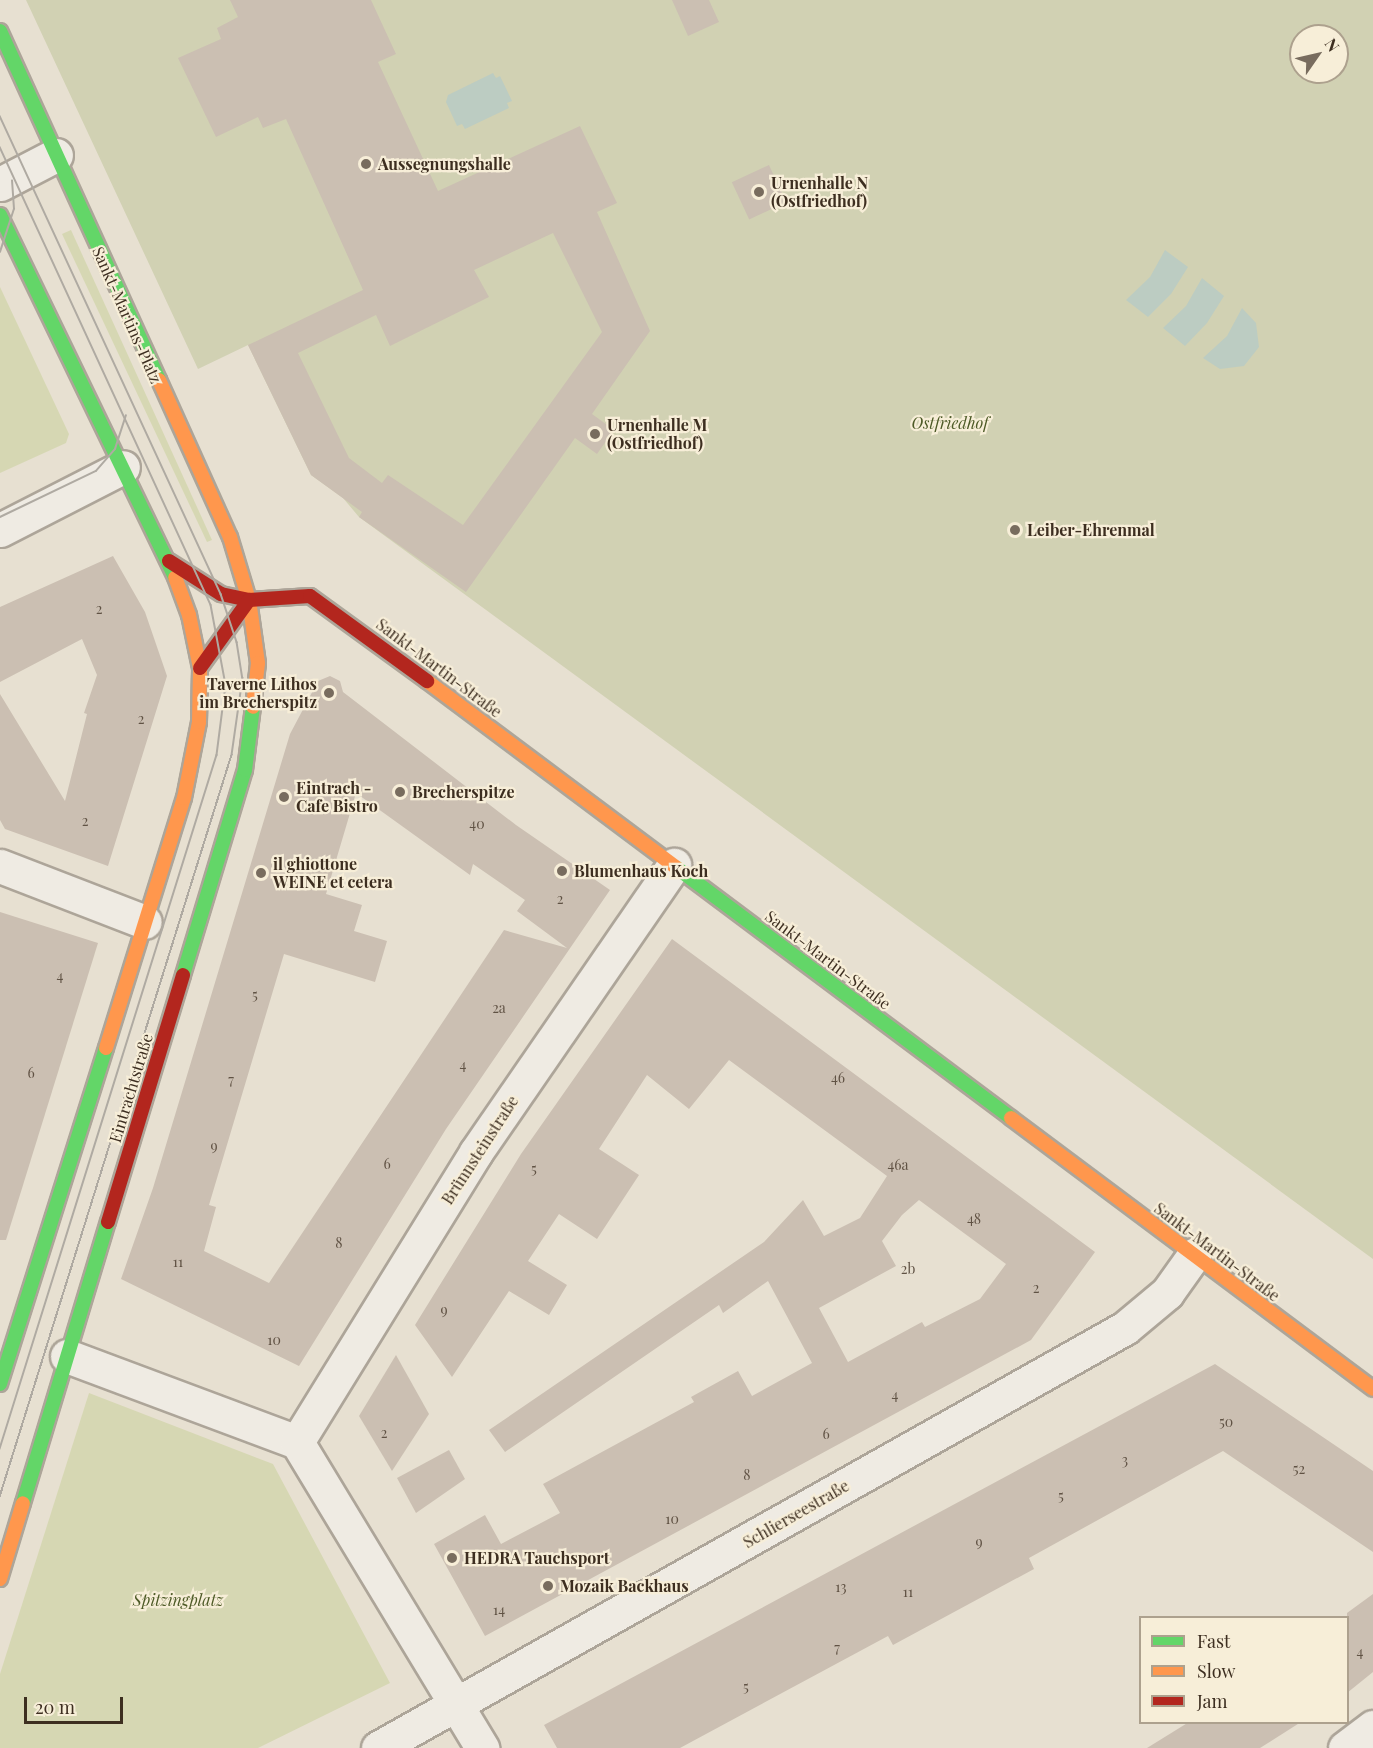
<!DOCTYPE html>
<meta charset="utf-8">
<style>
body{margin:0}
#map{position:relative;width:1373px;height:1748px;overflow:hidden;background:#e7e0d1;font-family:"Playfair Display",serif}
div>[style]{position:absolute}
.green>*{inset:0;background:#d6d7b3}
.cemetery>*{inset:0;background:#d1d1b3}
.water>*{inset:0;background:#bcccc2}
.building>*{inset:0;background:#cbbfb2;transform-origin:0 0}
.roads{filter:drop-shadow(2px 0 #ada599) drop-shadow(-2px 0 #ada599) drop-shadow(0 2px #ada599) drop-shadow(0 -2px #ada599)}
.street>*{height:33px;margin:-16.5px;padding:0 16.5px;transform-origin:16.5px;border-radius:16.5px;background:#efebe3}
.fast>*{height:14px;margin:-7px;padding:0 7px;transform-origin:7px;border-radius:7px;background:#63d668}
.slow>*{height:14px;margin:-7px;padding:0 7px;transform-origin:7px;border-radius:7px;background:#ff974d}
.jam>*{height:14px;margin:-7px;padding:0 7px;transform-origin:7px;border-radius:7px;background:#b3261e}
.tram>*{height:1.5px;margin:-0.75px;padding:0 0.75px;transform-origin:0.75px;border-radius:0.75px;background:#afaaa2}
.dots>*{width:16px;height:16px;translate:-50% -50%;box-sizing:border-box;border:3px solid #f7eed8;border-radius:50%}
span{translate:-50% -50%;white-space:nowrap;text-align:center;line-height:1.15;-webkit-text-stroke:4.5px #f7eed8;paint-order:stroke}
.number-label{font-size:14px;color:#605244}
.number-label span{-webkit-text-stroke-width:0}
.poi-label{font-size:16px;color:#3d2e20;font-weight:700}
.left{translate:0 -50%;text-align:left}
.right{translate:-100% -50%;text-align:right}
.street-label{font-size:16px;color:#3d2e20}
.park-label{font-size:16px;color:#4d5a26;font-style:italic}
.legend{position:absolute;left:1139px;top:1616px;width:210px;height:108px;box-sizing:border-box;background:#f7eed8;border:2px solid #ada18e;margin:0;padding:8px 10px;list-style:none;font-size:18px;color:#3d2e20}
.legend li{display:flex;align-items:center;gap:12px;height:30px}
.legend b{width:30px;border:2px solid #ada18e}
.north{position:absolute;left:1289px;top:24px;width:60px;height:60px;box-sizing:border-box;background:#f7eed8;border:2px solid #ada18e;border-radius:50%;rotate:56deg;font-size:16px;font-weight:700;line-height:24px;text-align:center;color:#3d2e20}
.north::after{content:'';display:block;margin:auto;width:21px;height:27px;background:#786c5e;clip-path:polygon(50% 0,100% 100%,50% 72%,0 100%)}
.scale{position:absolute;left:24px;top:1697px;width:99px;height:27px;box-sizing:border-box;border:3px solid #3d2e20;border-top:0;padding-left:8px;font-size:18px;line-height:21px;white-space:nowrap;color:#3d2e20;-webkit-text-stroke:4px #f7eed8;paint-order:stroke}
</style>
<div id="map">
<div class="green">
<div style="clip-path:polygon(71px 230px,212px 540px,207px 542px,62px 234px)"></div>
<div style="clip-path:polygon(0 287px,69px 434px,66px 443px,0 473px)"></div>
<div style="clip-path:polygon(89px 1393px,273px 1464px,390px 1683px,258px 1748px,0 1748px,0 1674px)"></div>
</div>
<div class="cemetery">
<div style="clip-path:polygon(evenodd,26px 0,1373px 0,1373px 1259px,359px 517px,343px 498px,311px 475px,248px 345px,198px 369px,26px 0,1301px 36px,1337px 36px,1337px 72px,1301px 72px,1301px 36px)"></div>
</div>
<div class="water">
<div style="clip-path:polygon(493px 73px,496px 78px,500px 76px,512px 101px,507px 103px,509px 108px,465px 129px,462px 124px,457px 126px,446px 102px,448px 95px)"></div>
<div style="clip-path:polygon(1165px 250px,1188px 267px,1171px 294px,1148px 317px,1126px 300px,1150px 277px)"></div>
<div style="clip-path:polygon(1202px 278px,1224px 296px,1207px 323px,1185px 346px,1163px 328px,1186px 306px)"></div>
<div style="clip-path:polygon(1242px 308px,1256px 323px,1259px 347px,1244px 366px,1220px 369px,1203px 358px,1227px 336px)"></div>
</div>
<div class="building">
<div style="clip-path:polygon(evenodd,230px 0,371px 0,396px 54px,378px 62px,438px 191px,580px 126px,617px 203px,597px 212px,650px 331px,592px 414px,614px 430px,597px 454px,575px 438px,466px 592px,359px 517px,362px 512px,311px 475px,248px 345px,363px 290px,286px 119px,263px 128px,258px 117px,216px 137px,178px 58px,221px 39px,217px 28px,238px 17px,230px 0,553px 233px,602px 332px,463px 525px,388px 475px,382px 483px,349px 458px,298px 353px,376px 315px,390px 346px,489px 297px,474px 270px,553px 233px)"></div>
<div style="clip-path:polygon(672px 0,709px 0,719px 22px,688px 36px)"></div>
<div style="left:769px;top:165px;width:41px;height:41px;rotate:65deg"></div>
<div style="clip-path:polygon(113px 556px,145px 612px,167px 676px,108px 866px,5px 829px,0 820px,0 694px,65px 801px,87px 714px,84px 713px,97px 675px,82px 639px,0 682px,0 607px)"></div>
<div style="clip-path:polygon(evenodd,330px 676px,340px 681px,343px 692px,516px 825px,610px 890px,446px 1129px,299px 1366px,121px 1279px,153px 1188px,290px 734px,318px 681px,330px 676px,356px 793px,470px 875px,473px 864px,525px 900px,517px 911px,567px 948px,504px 930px,269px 1283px,204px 1251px,216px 1207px,209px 1205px,284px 954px,375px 982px,387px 941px,354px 931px,362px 905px,326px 894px,356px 793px)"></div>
<div style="clip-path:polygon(0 912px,98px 943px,6px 1240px,0 1240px)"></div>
<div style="clip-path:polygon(evenodd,672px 939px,1095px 1252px,1031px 1340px,485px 1636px,434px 1544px,485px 1515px,501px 1544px,560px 1513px,543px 1484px,694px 1402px,691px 1397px,738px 1371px,752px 1396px,812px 1363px,768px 1281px,723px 1313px,719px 1305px,505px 1452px,489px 1430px,764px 1242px,803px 1200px,824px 1236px,860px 1218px,887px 1176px,729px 1060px,689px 1109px,647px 1075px,599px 1149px,639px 1175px,597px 1239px,559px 1214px,528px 1261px,567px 1285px,549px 1315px,509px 1291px,452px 1377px,415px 1325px,521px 1154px,672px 939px,919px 1200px,1006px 1264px,980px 1299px,925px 1327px,922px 1322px,848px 1362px,819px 1308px,896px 1266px,882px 1241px,902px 1215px,919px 1200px)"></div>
<div style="clip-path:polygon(396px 1355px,429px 1414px,392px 1471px,359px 1416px)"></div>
<div style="clip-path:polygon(1215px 1364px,1373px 1471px,1373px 1552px,1223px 1451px,1029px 1558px,1034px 1569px,893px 1645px,888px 1636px,680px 1748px,557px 1748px,544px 1725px)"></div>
<div style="clip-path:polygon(449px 1450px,465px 1479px,416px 1513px,397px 1478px)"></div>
<div style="clip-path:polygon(1373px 1594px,1373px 1672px,1347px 1693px,1347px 1613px)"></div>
<div style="clip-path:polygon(1189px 1722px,1301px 1722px,1260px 1748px,1147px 1748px)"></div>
</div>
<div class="roads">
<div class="street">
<div style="left:0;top:184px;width:63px;rotate:-27.4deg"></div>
<div style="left:0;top:530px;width:138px;rotate:-27.1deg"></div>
<div style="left:0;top:866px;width:155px;rotate:21.1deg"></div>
<div style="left:67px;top:1356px;width:246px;rotate:20.5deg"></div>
<div style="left:297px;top:1442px;width:358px;rotate:58.8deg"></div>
<div style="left:297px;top:1442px;width:341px;rotate:-58.3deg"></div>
<div style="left:476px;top:1152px;width:349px;rotate:-55.4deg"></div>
<div style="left:378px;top:1748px;width:857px;rotate:-29.35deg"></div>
<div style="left:1125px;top:1328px;width:55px;rotate:-39.8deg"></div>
<div style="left:1167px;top:1293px;width:47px;rotate:-54.6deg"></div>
<div style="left:1345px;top:1748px;width:35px;rotate:-37deg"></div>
</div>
<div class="fast">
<div style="left:0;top:31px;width:384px;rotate:65.5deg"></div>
<div style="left:0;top:215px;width:402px;rotate:64.2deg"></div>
<div style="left:677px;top:868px;width:417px;rotate:36.8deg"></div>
<div style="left:183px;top:975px;width:214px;rotate:-73.2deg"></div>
<div style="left:245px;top:770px;width:64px;rotate:-82.8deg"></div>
<div style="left:0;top:1384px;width:352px;rotate:-72.5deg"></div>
<div style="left:23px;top:1503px;width:294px;rotate:-73.2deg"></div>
</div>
<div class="slow">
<div style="left:159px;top:380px;width:172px;rotate:65.7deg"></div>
<div style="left:230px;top:537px;width:66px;rotate:73.2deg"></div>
<div style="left:249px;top:600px;width:64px;rotate:81.9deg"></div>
<div style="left:258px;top:663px;width:44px;rotate:96.5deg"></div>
<div style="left:427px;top:681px;width:312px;rotate:36.8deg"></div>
<div style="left:106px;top:1048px;width:262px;rotate:-72.7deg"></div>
<div style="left:184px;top:798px;width:77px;rotate:-78.8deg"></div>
<div style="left:199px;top:722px;width:54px;rotate:-88.9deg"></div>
<div style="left:200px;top:668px;width:54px;rotate:-101.7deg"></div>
<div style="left:189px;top:615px;width:40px;rotate:-110.2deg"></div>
<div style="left:1011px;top:1118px;width:452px;rotate:36.8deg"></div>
<div style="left:0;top:1579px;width:79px;rotate:-73.2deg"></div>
</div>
<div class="jam">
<div style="left:169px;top:561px;width:62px;rotate:32.4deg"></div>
<div style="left:221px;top:594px;width:29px;rotate:12deg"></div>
<div style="left:249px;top:600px;width:61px;rotate:-3.8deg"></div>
<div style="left:310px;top:596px;width:145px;rotate:36deg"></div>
<div style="left:200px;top:668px;width:84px;rotate:-54.2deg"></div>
<div style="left:108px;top:1222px;width:258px;rotate:-73.1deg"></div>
</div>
</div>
<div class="tram">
<div style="left:0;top:116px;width:527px;rotate:65.19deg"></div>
<div style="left:221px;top:594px;width:51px;rotate:71.6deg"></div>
<div style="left:237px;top:642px;width:36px;rotate:81deg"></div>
<div style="left:243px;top:678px;width:78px;rotate:98.1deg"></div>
<div style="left:232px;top:755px;width:777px;rotate:107.36deg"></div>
<div style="left:0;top:147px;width:504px;rotate:65.26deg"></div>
<div style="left:211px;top:605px;width:81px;rotate:79.4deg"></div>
<div style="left:226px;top:685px;width:71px;rotate:97.3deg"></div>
<div style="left:217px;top:755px;width:727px;rotate:107.36deg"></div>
<div style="left:0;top:252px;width:45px;rotate:-72deg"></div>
<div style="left:14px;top:209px;width:28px;rotate:-94deg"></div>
<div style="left:0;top:517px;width:106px;rotate:-25.6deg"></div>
<div style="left:96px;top:471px;width:29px;rotate:-49deg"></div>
<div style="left:115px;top:449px;width:35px;rotate:-72deg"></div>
</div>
<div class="dots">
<div style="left:366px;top:164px;background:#786c5e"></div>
<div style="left:759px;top:192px;background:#786c5e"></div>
<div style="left:595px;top:434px;background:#786c5e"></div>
<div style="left:1015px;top:530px;background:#786c5e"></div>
<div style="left:329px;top:693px;background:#786c5e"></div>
<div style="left:400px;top:792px;background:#786c5e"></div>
<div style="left:284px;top:797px;background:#786c5e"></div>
<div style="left:562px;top:871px;background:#786c5e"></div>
<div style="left:261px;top:873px;background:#786c5e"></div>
<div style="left:452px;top:1558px;background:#786c5e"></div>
<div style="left:548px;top:1586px;background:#786c5e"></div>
</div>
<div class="number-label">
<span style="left:99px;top:609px">2</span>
<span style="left:141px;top:719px">2</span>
<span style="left:85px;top:821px">2</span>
<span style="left:477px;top:824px">40</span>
<span style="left:560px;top:899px">2</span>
<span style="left:60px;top:976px">4</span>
<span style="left:255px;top:995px">5</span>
<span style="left:499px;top:1008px">2a</span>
<span style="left:463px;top:1065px">4</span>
<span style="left:31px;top:1073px">6</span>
<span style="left:838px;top:1078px">46</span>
<span style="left:231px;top:1080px">7</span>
<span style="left:214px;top:1146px">9</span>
<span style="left:387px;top:1164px">6</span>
<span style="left:898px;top:1165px">46a</span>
<span style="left:534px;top:1169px">5</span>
<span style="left:974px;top:1219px">48</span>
<span style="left:339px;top:1243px">8</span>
<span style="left:178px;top:1262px">11</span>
<span style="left:908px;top:1269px">2b</span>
<span style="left:1036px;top:1288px">2</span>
<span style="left:444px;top:1310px">9</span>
<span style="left:274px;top:1340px">10</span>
<span style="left:895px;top:1395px">4</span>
<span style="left:1226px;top:1422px">50</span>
<span style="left:384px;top:1433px">2</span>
<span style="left:826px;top:1434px">6</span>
<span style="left:1125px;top:1460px">3</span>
<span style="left:1299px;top:1469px">52</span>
<span style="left:747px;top:1475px">8</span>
<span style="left:1061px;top:1496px">5</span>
<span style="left:672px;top:1519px">10</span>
<span style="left:979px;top:1542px">9</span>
<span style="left:841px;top:1587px">13</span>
<span style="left:908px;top:1592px">11</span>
<span style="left:499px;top:1610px">14</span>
<span style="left:837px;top:1648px">7</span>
<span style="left:1360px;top:1652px">4</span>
<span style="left:746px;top:1687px">5</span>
</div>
<div class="poi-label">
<span class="left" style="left:378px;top:164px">Aussegnungshalle</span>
<span class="left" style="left:771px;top:192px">Urnenhalle N<br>(Ostfriedhof)</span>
<span class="left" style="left:607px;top:434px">Urnenhalle M<br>(Ostfriedhof)</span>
<span class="left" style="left:1027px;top:530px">Leiber-Ehrenmal</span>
<span class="right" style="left:317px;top:693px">Taverne Lithos<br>im Brecherspitz</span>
<span class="left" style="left:296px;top:797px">Eintrach -<br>Cafe Bistro</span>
<span class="left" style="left:412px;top:792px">Brecherspitze</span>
<span class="left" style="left:273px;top:873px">il ghiottone<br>WEINE et cetera</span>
<span class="left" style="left:574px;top:871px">Blumenhaus Koch</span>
<span class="left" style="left:464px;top:1558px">HEDRA Tauchsport</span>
<span class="left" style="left:560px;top:1586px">Mozaik Backhaus</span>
</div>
<div class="street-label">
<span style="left:127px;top:315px;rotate:66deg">Sankt-Martins-Platz</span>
<span style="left:439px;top:668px;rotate:37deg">Sankt-Martin-Straße</span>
<span style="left:828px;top:960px;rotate:37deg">Sankt-Martin-Straße</span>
<span style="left:131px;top:1088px;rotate:-73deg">Eintrachtstraße</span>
<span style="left:480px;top:1150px;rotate:-57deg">Brünnsteinstraße</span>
<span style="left:1217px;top:1252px;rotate:37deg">Sankt-Martin-Straße</span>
<span style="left:796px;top:1514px;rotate:-30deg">Schlierseestraße</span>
</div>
<div class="park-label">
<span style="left:950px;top:423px">Ostfriedhof</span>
<span style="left:178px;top:1600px">Spitzingplatz</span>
</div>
<ul class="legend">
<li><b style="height:8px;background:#63d668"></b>Fast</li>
<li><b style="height:8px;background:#ff974d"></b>Slow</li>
<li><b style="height:8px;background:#b3261e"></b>Jam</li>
</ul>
<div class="north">N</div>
<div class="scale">20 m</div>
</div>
